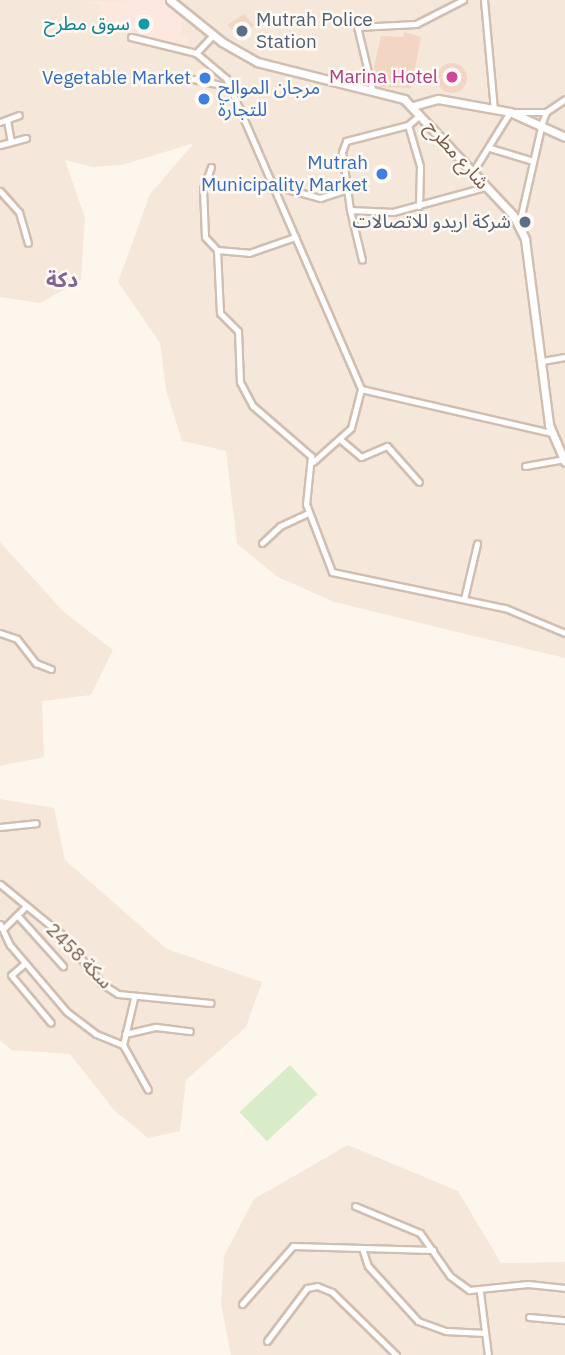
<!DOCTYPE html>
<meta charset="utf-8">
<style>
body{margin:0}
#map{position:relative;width:565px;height:1355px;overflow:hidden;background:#fdf6ec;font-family:"IBM Plex Sans","Noto Sans Arabic",sans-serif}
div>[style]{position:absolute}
.residential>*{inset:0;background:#f5e8da}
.commercial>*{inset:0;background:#fde8e0}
.green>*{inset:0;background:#d8ecc9;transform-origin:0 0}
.building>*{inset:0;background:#f3d5c3}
.round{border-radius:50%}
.roads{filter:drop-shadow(2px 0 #d1beb0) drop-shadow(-2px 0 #d1beb0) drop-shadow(0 2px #d1beb0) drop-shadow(0 -2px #d1beb0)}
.street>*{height:5px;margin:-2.5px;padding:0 2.5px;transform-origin:2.5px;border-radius:2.5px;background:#fff}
.secondary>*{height:7px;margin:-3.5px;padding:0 3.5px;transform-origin:3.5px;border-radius:3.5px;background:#fff}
.dots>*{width:19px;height:19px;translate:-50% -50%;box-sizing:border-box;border:4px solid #fffaf3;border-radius:50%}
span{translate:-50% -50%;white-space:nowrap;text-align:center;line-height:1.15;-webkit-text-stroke:5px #fffaf3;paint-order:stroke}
.service-label{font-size:19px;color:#4e5e75}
.left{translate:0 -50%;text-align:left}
.right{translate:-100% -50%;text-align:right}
.culture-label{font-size:19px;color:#0d838f}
.hotel-label{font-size:19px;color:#b23c85}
.shop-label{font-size:19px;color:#366cbe}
.street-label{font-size:19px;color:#7a5c4d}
.neighbourhood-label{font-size:21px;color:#846695;font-weight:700}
</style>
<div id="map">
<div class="residential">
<div style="clip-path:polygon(0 0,565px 0,565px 658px,334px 602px,278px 577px,237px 544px,226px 451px,182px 441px,166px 390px,160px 343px,118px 282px,150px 194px,194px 143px,122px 165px,93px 167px,65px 160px,85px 218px,81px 280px,40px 303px,0 297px)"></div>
<div style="clip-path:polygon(0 542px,64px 612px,113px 650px,91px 695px,42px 701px,44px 757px,0 766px)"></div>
<div style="clip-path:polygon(0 799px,54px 808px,65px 860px,167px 949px,262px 982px,246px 1027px,186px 1080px,180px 1131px,148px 1138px,114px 1110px,70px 1054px,11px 1050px,0 1040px)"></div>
<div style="clip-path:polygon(348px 1145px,458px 1191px,501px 1263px,565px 1262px,565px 1355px,231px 1355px,221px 1304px,224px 1256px,254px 1199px)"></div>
</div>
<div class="commercial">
<div style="clip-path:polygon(165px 0,183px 17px,180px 34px,189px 38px,185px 51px,100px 23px,100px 4px,85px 2px)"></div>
</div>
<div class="green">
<div style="left:290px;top:1065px;width:40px;height:69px;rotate:47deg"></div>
</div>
<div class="building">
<div style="clip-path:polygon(244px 14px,254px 25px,242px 38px,227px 25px)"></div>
<div style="clip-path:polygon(404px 32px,421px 37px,411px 88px,380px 87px,374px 67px,381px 36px,403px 37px)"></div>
<div class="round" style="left:437px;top:63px;width:30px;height:30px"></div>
</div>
<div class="roads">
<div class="street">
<div style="left:484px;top:0;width:109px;rotate:84.8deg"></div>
<div style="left:357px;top:26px;width:65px;rotate:76.6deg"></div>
<div style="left:357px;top:27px;width:59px;rotate:-2.9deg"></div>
<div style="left:416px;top:24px;width:53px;rotate:-27.1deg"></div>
<div style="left:213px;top:35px;width:25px;rotate:133deg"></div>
<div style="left:196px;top:53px;width:39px;rotate:40deg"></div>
<div style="left:226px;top:78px;width:339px;rotate:66.5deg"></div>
<div style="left:361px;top:389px;width:195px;rotate:13deg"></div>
<div style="left:131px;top:37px;width:67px;rotate:13.8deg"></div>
<div style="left:193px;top:79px;width:39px;rotate:12deg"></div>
<div style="left:420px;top:115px;width:16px;rotate:140deg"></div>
<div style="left:408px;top:125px;width:64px;rotate:165.5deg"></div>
<div style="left:346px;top:141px;width:12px;rotate:110deg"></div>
<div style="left:342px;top:152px;width:59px;rotate:82.1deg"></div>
<div style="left:350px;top:210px;width:43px;rotate:2.7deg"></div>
<div style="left:393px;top:212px;width:95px;rotate:-15.2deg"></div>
<div style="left:7px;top:120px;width:22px;rotate:80deg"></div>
<div style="left:0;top:122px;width:20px;rotate:-20deg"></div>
<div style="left:408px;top:125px;width:43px;rotate:73.7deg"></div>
<div style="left:420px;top:166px;width:40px;rotate:91.4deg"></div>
<div style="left:0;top:145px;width:27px;rotate:-15deg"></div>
<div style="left:490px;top:148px;width:45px;rotate:16.8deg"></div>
<div style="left:211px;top:167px;width:23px;rotate:110deg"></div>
<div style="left:203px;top:189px;width:48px;rotate:87.6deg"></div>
<div style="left:205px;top:237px;width:18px;rotate:47deg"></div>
<div style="left:217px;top:250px;width:63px;rotate:87.3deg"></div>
<div style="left:220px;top:313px;width:25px;rotate:45deg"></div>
<div style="left:238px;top:331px;width:51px;rotate:87.8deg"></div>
<div style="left:240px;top:382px;width:27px;rotate:62deg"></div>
<div style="left:253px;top:406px;width:77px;rotate:40.8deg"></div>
<div style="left:311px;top:456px;width:48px;rotate:95.9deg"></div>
<div style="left:306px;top:504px;width:73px;rotate:69.1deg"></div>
<div style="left:332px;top:572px;width:177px;rotate:11.8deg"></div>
<div style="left:505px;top:608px;width:65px;rotate:22.6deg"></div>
<div style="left:472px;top:173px;width:72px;rotate:-58.1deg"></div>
<div style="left:510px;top:112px;width:36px"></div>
<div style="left:276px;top:186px;width:46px;rotate:15.3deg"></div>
<div style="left:320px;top:198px;width:26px;rotate:-18deg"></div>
<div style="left:0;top:191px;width:28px;rotate:48deg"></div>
<div style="left:19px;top:212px;width:32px;rotate:74deg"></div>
<div style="left:350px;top:210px;width:51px;rotate:76.5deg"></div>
<div style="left:519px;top:224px;width:104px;rotate:-77.2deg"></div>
<div style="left:542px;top:123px;width:12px;rotate:-70deg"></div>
<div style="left:546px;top:112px;width:23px;rotate:-34deg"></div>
<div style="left:217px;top:250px;width:32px;rotate:5deg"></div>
<div style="left:249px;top:253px;width:49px;rotate:-19.2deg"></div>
<div style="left:542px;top:361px;width:23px;rotate:-10deg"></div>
<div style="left:342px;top:441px;width:25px;rotate:40deg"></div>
<div style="left:361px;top:457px;width:28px;rotate:-23deg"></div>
<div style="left:387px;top:446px;width:48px;rotate:48.4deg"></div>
<div style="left:313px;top:462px;width:51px;rotate:-41.8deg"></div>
<div style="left:351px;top:428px;width:40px;rotate:-75.6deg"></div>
<div style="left:525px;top:466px;width:39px;rotate:-10deg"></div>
<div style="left:262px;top:543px;width:25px;rotate:-43deg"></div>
<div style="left:280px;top:526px;width:31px;rotate:-25deg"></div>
<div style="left:464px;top:599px;width:57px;rotate:-76.7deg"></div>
<div style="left:0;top:633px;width:18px;rotate:19deg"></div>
<div style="left:17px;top:639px;width:31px;rotate:52deg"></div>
<div style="left:36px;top:663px;width:16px;rotate:22deg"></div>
<div style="left:0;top:827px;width:36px;rotate:-6deg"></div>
<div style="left:0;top:884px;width:80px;rotate:39.4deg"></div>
<div style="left:62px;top:935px;width:62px;rotate:50.9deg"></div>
<div style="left:101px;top:983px;width:20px;rotate:33deg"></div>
<div style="left:118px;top:994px;width:93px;rotate:5.5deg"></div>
<div style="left:17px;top:915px;width:69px;rotate:48deg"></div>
<div style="left:0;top:924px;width:23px;rotate:65deg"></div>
<div style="left:10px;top:945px;width:88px;rotate:49.6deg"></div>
<div style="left:67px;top:1012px;width:36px;rotate:37deg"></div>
<div style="left:96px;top:1034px;width:29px;rotate:22deg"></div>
<div style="left:123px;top:1045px;width:51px;rotate:60.9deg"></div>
<div style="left:3px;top:929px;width:33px;rotate:-45deg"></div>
<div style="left:25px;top:963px;width:18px;rotate:139deg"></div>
<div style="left:11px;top:975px;width:62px;rotate:50.2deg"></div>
<div style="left:125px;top:1034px;width:32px;rotate:-13deg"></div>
<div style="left:156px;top:1027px;width:34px;rotate:7deg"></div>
<div style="left:123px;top:1045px;width:48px;rotate:-76.8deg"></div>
<div style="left:355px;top:1206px;width:70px;rotate:22.6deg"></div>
<div style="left:420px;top:1233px;width:52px;rotate:55.1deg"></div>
<div style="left:450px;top:1276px;width:24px;rotate:36deg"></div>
<div style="left:469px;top:1290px;width:59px;rotate:-5.8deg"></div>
<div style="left:528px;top:1284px;width:37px;rotate:6deg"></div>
<div style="left:363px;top:1251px;width:16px;rotate:72deg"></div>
<div style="left:368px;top:1266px;width:74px;rotate:47.7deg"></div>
<div style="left:418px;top:1321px;width:30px;rotate:20deg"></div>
<div style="left:446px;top:1331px;width:39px;rotate:3deg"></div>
<div style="left:480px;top:1292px;width:64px;rotate:82.8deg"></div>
<div style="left:242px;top:1304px;width:77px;rotate:-48.7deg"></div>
<div style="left:293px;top:1246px;width:140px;rotate:1.6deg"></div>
<div style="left:529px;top:1317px;width:36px;rotate:5deg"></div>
<div style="left:267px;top:1341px;width:66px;rotate:-53deg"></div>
<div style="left:307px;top:1288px;width:10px;rotate:-11deg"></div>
<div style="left:317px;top:1286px;width:16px;rotate:22deg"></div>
<div style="left:332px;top:1292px;width:90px;rotate:44.5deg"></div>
</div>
<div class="secondary">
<div style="left:170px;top:0;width:67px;rotate:38.9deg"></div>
<div style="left:222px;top:42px;width:40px;rotate:29.7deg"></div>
<div style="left:257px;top:62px;width:152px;rotate:14.1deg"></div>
<div style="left:404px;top:99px;width:159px;rotate:46.8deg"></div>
<div style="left:513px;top:215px;width:27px;rotate:63deg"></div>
<div style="left:525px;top:239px;width:188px;rotate:82.6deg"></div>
<div style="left:549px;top:425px;width:40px;rotate:66.6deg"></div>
<div style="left:413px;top:106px;width:26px;rotate:-16deg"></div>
<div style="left:438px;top:99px;width:73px;rotate:10.2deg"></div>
<div style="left:510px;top:112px;width:60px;rotate:24.4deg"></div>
</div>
</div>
<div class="dots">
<div style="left:144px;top:24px;background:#0f9aa8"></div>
<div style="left:242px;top:31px;background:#5c6f8a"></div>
<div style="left:452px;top:77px;background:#d1479c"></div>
<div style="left:205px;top:78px;background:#3f7fe0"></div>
<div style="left:204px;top:99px;background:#3f7fe0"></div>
<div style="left:382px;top:174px;background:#3f7fe0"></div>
<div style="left:525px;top:222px;background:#5c6f8a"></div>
</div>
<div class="service-label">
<span class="left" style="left:256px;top:31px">Mutrah Police<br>Station</span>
<span class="right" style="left:511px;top:222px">شركة اريدو للاتصالات</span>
</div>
<div class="culture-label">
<span class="right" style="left:130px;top:24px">سوق مطرح</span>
</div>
<div class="hotel-label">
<span class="right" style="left:438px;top:77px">Marina Hotel</span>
</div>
<div class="shop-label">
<span class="right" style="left:191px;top:78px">Vegetable Market</span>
<span class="left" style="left:218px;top:99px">مرجان الموالح<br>للتجارة</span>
<span class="right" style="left:368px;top:174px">Mutrah<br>Municipality Market</span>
</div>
<div class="street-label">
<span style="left:457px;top:155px;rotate:48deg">شارع مطرح</span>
<span style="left:79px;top:956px;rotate:45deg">سكة 2458</span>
</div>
<div class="neighbourhood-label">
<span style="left:62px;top:279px">دكة</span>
</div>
</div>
